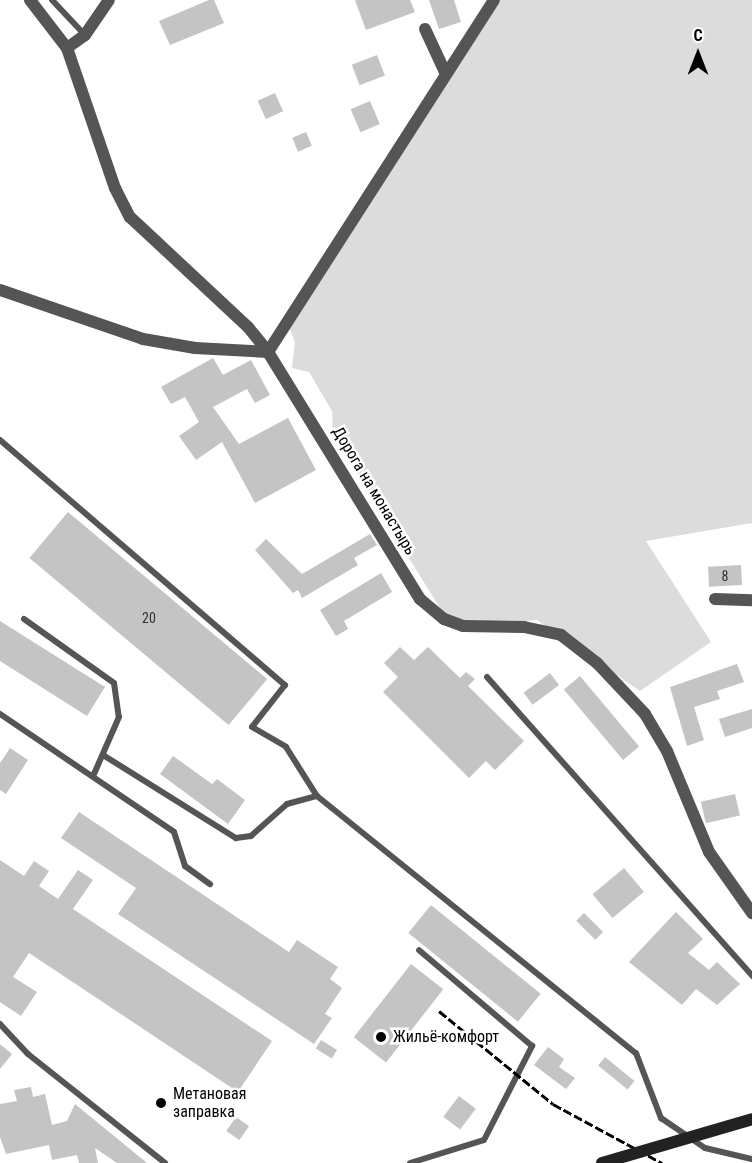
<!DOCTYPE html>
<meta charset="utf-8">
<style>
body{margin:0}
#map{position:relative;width:752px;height:1163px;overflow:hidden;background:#fff;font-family:"Roboto Condensed",sans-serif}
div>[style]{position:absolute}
.green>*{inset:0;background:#dcdcdc}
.building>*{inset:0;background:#c4c4c4;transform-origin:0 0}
.lane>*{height:6px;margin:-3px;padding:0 3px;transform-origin:3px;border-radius:3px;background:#555}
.street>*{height:12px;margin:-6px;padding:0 6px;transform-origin:6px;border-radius:6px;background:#555}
.rail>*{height:3px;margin-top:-1.5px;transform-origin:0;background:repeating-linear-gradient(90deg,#000 0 9px,transparent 0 12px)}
.secondary-bridge>*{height:12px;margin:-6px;padding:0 6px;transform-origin:6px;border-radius:6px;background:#222}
.dots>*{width:16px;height:16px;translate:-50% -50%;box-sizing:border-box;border:3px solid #fff;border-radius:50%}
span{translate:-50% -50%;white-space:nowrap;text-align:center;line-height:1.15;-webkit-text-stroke:5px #fff;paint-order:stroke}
.number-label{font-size:14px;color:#313131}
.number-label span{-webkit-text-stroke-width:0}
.street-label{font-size:16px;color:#000}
.poi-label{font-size:16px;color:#000}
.left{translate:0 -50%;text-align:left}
.north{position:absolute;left:668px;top:24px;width:60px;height:60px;-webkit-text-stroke:4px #fff;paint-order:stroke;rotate:0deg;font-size:16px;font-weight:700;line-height:24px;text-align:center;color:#000}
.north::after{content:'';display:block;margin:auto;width:21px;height:27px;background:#000;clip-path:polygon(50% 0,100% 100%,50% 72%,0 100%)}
</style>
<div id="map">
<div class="green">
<div style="clip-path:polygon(492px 0,752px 0,752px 523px,646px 541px,711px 642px,640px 691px,537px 620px,453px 629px,333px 436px,332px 411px,309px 372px,292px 368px,295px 342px,288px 324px)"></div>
</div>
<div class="building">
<div style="clip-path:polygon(209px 0,214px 0,224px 23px,170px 45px,159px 21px)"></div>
<div style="clip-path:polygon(355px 0,410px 0,415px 12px,366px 30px)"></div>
<div style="clip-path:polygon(429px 0,454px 0,461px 22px,439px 29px)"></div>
<div style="left:377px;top:55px;width:22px;height:27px;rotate:69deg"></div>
<div style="left:275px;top:93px;width:20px;height:19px;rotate:66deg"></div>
<div style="left:370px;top:101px;width:25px;height:21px;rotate:67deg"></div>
<div style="left:306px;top:132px;width:15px;height:15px;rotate:67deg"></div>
<div style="clip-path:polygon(213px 358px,223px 375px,251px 360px,270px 395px,255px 403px,247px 389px,213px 407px,239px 444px,288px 418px,316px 470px,255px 503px,222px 442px,196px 460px,179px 436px,199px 422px,185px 397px,171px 404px,161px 387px)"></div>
<div style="left:68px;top:512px;width:260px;height:60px;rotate:40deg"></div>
<div style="clip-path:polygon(370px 534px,377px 545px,354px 558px,358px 565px,302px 598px,298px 590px,293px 593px,255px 550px,266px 539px,302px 574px)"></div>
<div style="left:741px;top:565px;width:20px;height:33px;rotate:87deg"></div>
<div style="clip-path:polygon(381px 573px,392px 592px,344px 621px,348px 629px,336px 636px,320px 610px)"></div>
<div style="clip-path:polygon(0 621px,105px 687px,87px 716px,0 661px)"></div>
<div style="clip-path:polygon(400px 647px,414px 660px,428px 647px,460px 678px,466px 672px,475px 679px,468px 686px,524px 741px,495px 770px,486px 761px,469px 778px,383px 692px,398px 677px,384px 663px)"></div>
<div style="clip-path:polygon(737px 664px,744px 682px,717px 691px,720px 699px,694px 707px,704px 740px,687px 746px,670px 687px)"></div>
<div style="left:550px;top:673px;width:15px;height:33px;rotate:53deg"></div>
<div style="left:580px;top:676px;width:92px;height:21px;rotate:50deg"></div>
<div style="clip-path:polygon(752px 709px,752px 728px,725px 737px,719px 719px)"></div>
<div style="clip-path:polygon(10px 748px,28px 760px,6px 794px,0 790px,0 763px)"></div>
<div style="clip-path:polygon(173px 756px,212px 784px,217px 779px,245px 800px,228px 824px,160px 774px)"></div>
<div style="left:735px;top:794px;width:22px;height:35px;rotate:77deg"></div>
<div style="clip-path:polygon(79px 812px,289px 952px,297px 940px,338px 967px,330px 979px,342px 988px,325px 1014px,332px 1018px,314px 1044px,118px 914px,136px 888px,61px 838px)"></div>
<div style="clip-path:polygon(0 860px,24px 876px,34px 861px,49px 871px,39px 886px,58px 899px,78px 870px,93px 880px,73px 909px,272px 1041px,238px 1092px,29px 953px,13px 977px,37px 992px,21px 1016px,0 1002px)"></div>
<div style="left:624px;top:868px;width:31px;height:41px;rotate:50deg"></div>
<div style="left:431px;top:905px;width:141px;height:36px;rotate:39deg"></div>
<div style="clip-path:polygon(676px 912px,703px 939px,688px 953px,709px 970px,717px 962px,740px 984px,717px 1005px,696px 989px,682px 1005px,629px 962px)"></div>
<div style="left:584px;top:913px;width:27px;height:11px;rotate:45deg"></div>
<div style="left:411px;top:964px;width:41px;height:93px;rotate:38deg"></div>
<div style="left:321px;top:1040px;width:19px;height:10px;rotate:32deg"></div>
<div style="clip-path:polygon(0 1044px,12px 1054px,0 1069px)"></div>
<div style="clip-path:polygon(548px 1047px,564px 1059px,559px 1067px,575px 1078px,566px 1089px,534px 1065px)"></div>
<div style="left:605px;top:1057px;width:38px;height:11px;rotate:39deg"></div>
<div style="clip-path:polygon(31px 1087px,33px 1097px,45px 1094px,52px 1125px,67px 1121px,75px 1104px,147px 1163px,117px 1163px,95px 1148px,98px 1163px,79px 1163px,77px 1155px,52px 1160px,49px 1145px,6px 1154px,0 1137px,0 1104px,17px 1101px,14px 1090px)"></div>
<div style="left:459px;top:1096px;width:21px;height:26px;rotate:37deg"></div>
<div style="left:236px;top:1117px;width:16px;height:17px;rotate:35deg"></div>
</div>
<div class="lane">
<div style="left:52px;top:0;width:48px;rotate:46.7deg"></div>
<div style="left:0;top:440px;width:376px;rotate:40.7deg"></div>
<div style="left:285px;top:685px;width:53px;rotate:128.2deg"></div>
<div style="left:252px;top:727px;width:39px;rotate:30deg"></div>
<div style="left:286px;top:747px;width:58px;rotate:57.7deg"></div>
<div style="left:317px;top:796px;width:410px;rotate:38.9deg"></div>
<div style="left:636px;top:1053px;width:70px;rotate:69deg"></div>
<div style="left:661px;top:1118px;width:53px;rotate:34.3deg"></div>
<div style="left:705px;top:1148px;width:48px;rotate:13.2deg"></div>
<div style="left:24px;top:619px;width:110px;rotate:35.4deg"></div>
<div style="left:114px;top:683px;width:34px;rotate:82deg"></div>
<div style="left:119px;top:717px;width:62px;rotate:113.7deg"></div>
<div style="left:487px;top:677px;width:400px;rotate:48.4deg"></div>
<div style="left:0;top:714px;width:210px;rotate:34.1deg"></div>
<div style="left:174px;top:832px;width:36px;rotate:72deg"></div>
<div style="left:185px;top:866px;width:31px;rotate:36deg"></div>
<div style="left:103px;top:755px;width:157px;rotate:32deg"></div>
<div style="left:236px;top:838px;width:15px;rotate:-8deg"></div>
<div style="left:251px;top:836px;width:48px;rotate:-41.6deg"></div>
<div style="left:287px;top:804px;width:31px;rotate:-15deg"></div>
<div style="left:0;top:1024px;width:41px;rotate:47deg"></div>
<div style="left:28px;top:1054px;width:175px;rotate:38.5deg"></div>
<div style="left:410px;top:1163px;width:77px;rotate:-17.3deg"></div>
<div style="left:484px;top:1140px;width:106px;rotate:-62.9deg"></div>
<div style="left:532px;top:1046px;width:148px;rotate:-139.7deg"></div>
</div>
<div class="street">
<div style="left:30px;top:0;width:61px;rotate:52.4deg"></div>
<div style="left:67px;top:48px;width:148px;rotate:71.1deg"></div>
<div style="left:115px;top:188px;width:33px;rotate:63deg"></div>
<div style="left:130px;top:217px;width:161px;rotate:43deg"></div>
<div style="left:248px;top:327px;width:32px;rotate:51deg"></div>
<div style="left:268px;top:352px;width:290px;rotate:58.4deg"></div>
<div style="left:420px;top:599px;width:31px;rotate:40deg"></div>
<div style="left:444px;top:619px;width:20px;rotate:20deg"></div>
<div style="left:463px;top:626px;width:61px;rotate:0.9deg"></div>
<div style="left:524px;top:627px;width:38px;rotate:12deg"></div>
<div style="left:561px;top:635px;width:46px;rotate:37.9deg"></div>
<div style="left:597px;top:663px;width:70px;rotate:46.7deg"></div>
<div style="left:645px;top:714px;width:43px;rotate:59.3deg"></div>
<div style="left:667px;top:751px;width:109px;rotate:67.4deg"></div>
<div style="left:709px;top:852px;width:75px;rotate:54.8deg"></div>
<div style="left:425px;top:29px;width:47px;rotate:65.1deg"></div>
<div style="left:67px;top:48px;width:22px;rotate:-36deg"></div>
<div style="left:85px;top:35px;width:42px;rotate:-55.6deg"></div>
<div style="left:0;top:290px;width:151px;rotate:18.9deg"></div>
<div style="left:143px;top:339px;width:53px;rotate:9.8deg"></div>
<div style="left:195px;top:348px;width:73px;rotate:3.1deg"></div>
<div style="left:268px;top:352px;width:418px;rotate:-57.3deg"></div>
<div style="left:715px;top:599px;width:37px;rotate:2deg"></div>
</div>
<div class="rail">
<div style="left:439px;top:1011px;width:147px;rotate:39.2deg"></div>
<div style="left:553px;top:1104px;width:124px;rotate:28.4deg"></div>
</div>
<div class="secondary-bridge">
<div style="left:602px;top:1163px;width:156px;rotate:-16.3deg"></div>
</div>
<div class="dots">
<div style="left:381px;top:1037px;background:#000"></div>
<div style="left:161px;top:1103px;background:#000"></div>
</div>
<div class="number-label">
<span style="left:725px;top:576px">8</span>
<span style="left:149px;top:618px">20</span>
</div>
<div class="street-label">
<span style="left:374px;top:491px;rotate:59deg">Дорога на монастырь</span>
</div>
<div class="poi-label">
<span class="left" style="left:393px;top:1037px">Жильё-комфорт</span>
<span class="left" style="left:173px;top:1103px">Метановая<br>заправка</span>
</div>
<div class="north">С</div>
</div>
